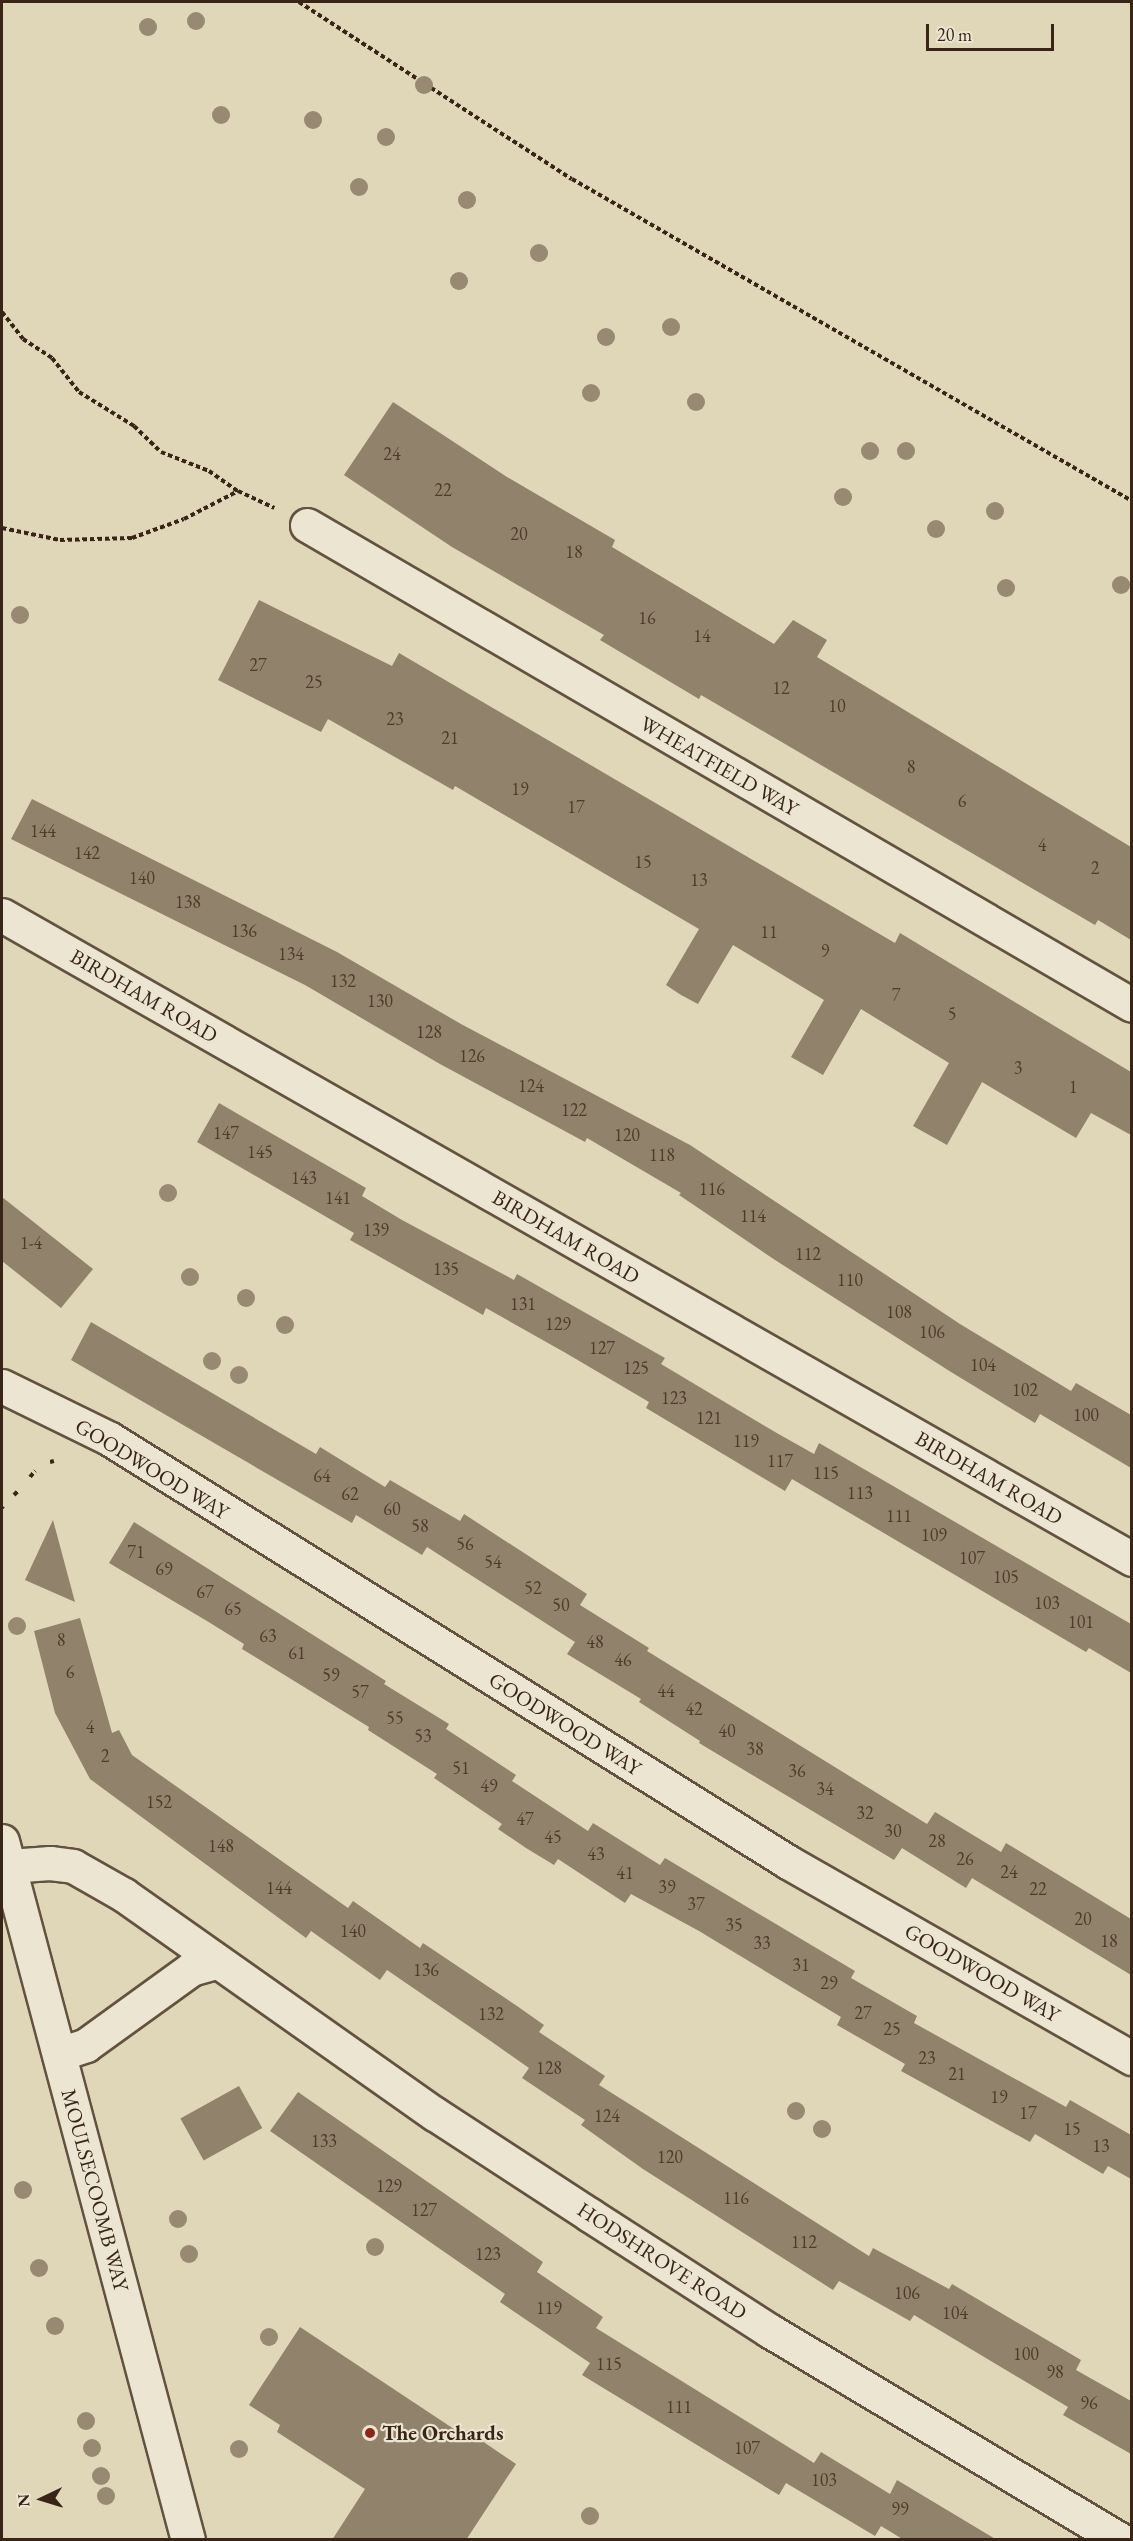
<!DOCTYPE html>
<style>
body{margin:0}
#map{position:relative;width:1133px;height:2541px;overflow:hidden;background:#e0d7b8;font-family:"EB Garamond",serif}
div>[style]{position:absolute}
.building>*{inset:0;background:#90826b;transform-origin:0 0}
.path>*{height:4px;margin-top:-2px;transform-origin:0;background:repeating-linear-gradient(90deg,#392517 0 4.5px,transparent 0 7.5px)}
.roads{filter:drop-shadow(2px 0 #63523f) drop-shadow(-2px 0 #63523f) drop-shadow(0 2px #63523f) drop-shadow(0 -2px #63523f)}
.street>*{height:33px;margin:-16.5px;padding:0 16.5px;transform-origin:16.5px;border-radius:16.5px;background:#ebe5d1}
.secondary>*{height:33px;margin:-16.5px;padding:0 16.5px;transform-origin:16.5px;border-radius:16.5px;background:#ebe5d1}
.trees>*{width:18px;height:18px;margin:-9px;border-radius:50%;background:#978972}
.dots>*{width:16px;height:16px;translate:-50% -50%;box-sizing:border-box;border:3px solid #ebe5d1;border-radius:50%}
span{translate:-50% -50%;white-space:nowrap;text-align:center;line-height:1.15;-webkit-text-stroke:4.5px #ebe5d1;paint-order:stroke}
.number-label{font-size:18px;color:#4f3c2c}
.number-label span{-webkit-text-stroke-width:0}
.street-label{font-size:21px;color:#392517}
.poi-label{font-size:21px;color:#392517;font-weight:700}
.left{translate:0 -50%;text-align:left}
.frame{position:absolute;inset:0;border:3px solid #392517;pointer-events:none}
.north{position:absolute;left:12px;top:2469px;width:60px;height:60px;-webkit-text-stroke:4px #ebe5d1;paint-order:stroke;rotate:266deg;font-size:16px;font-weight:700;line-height:24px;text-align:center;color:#392517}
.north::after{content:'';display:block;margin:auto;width:21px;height:27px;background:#392517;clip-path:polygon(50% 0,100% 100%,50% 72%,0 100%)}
.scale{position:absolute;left:926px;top:24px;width:128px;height:27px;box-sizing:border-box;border:3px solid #392517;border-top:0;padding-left:8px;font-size:18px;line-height:21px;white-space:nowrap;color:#392517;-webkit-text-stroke:4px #ebe5d1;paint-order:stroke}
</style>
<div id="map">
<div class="building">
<div style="clip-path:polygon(393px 402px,507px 477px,615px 540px,612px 547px,774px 644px,793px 620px,827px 640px,817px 657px,1131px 847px,1131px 940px,1098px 920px,1095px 925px,701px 695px,699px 699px,600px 640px,604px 635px,452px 547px,344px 475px)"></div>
<div style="clip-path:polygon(259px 600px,392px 666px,399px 653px,895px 943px,900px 933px,1131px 1072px,1131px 1135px,1091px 1113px,1076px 1138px,982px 1082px,947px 1145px,913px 1126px,949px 1063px,861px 1009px,823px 1075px,791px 1057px,824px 1000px,733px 945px,698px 1004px,681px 995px,666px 985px,699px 929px,455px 786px,453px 790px,328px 719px,321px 732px,218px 680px)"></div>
<div style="clip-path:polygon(32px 799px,337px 952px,461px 1024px,690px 1145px,960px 1324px,1071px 1391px,1076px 1383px,1131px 1415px,1131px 1468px,1040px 1414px,1035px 1423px,951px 1372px,775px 1260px,679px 1195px,681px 1193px,587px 1138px,585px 1142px,440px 1064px,305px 985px,11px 839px)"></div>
<div style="clip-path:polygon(219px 1103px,366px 1188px,362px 1196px,402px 1220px,514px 1280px,517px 1274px,665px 1358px,661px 1364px,775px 1432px,814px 1454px,819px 1443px,1131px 1624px,1131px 1673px,1089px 1648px,1086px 1652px,792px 1479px,785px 1491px,646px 1408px,649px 1402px,564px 1352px,486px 1308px,483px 1315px,350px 1240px,354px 1233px,197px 1142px)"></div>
<div style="clip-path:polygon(2px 1197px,93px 1269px,61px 1308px,2px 1261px)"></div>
<div style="clip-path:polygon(91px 1322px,316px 1454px,320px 1447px,385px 1487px,390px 1480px,460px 1521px,464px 1514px,587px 1594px,580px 1605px,649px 1648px,647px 1651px,927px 1824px,935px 1812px,1001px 1852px,1006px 1843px,1131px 1919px,1131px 1975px,972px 1878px,966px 1888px,902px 1848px,894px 1860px,699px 1743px,700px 1741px,639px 1702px,641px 1699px,567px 1654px,575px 1642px,427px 1547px,422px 1555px,356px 1515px,352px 1523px,71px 1360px)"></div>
<div style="clip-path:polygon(53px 1520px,75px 1602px,25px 1580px)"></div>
<div style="clip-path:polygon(134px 1522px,386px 1681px,384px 1684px,449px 1724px,446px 1729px,516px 1775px,512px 1781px,588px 1831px,593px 1823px,660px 1865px,665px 1858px,855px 1971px,851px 1978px,917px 2016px,914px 2023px,1066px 2107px,1070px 2100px,1131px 2135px,1131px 2179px,1108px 2166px,1103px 2174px,1035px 2134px,1030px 2142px,901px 2071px,905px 2064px,837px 2025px,841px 2017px,699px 1931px,631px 1894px,625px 1903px,558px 1859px,554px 1865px,526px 1848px,498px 1829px,502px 1824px,434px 1778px,437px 1774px,368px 1730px,369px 1727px,242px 1649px,244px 1644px,207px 1621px,109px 1563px)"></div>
<div style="clip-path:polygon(80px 1618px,112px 1733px,119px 1730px,132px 1755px,348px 1908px,353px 1901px,420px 1948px,423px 1943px,517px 2006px,544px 2025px,539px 2032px,605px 2076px,599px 2085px,634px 2107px,869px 2256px,873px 2248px,949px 2289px,952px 2284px,1081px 2360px,1076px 2370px,1131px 2401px,1131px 2454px,1063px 2415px,1068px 2407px,914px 2315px,910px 2321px,839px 2281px,833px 2290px,643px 2169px,581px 2125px,585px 2120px,522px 2078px,529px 2068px,492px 2042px,387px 1970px,380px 1980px,311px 1931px,306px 1938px,90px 1779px,55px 1713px,34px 1631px)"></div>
<div style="left:239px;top:2086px;width:48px;height:67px;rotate:61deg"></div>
<div style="clip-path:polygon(298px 2092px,543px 2262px,537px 2272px,603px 2317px,596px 2328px,814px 2463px,821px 2452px,890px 2494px,897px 2480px,997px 2540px,904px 2540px,881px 2526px,875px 2536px,786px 2483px,779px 2495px,582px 2375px,590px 2363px,500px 2302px,505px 2294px,270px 2131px)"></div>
<div style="clip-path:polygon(300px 2327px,463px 2435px,466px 2430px,516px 2464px,466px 2540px,332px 2540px,365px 2489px,277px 2432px,280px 2425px,249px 2405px)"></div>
</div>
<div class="path">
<div style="left:299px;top:2px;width:325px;rotate:33deg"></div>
<div style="left:572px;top:179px;width:646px;rotate:29.9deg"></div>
<div style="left:2px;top:312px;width:34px;rotate:52deg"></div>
<div style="left:23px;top:339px;width:35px;rotate:33deg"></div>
<div style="left:52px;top:358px;width:43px;rotate:51.5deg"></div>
<div style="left:79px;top:392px;width:65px;rotate:31.7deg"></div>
<div style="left:134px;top:426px;width:37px;rotate:44deg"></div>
<div style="left:161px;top:452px;width:52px;rotate:21.6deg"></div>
<div style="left:209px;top:471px;width:35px;rotate:35deg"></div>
<div style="left:238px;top:491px;width:40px;rotate:25deg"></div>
<div style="left:2px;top:528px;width:59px;rotate:11.7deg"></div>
<div style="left:60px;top:540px;width:72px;rotate:-1.6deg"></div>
<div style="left:132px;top:538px;width:55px;rotate:-20.1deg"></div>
<div style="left:184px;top:519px;width:61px;rotate:-27.4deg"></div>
<div style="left:50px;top:1462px;width:4px;rotate:-14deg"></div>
<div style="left:30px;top:1477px;width:8px;rotate:-50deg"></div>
<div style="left:14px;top:1495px;width:6px;rotate:-45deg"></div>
<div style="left:2px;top:1508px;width:2px;rotate:-63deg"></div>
</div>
<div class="roads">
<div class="street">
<div style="left:307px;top:525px;width:954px;rotate:30.19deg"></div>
<div style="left:2px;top:915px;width:1301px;rotate:29.68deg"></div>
<div style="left:2px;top:1386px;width:120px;rotate:26.1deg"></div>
<div style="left:110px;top:1439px;width:799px;rotate:31.96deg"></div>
<div style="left:788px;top:1862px;width:396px;rotate:29.7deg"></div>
<div style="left:9px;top:1866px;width:41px;rotate:-4.2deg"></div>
<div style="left:50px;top:1863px;width:23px;rotate:7deg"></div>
<div style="left:73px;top:1866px;width:59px;rotate:29.6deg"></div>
<div style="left:124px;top:1895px;width:380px;rotate:35.2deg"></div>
<div style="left:435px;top:2114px;width:185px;rotate:33.1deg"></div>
<div style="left:590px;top:2215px;width:214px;rotate:32.8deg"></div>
<div style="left:770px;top:2331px;width:409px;rotate:30.8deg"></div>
<div style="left:59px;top:2054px;width:28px;rotate:-18deg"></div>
<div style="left:86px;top:2045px;width:130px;rotate:-35.9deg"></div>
<div style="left:191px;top:1969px;width:26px;rotate:-16deg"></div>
</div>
<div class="secondary">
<div style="left:2px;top:1841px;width:723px;rotate:75.1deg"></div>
</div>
</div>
<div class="trees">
<div style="left:196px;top:21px"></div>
<div style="left:148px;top:27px"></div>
<div style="left:424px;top:85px"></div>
<div style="left:221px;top:115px"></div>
<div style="left:313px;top:120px"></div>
<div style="left:386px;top:137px"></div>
<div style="left:359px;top:187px"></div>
<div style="left:467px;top:200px"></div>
<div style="left:539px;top:253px"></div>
<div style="left:459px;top:281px"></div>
<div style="left:671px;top:327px"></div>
<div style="left:606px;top:337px"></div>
<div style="left:591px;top:393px"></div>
<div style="left:696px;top:402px"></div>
<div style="left:870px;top:451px"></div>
<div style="left:906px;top:451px"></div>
<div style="left:843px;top:497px"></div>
<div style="left:995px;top:511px"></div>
<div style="left:936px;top:529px"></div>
<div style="left:1121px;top:585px"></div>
<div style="left:1006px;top:588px"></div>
<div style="left:20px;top:615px"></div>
<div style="left:168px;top:1193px"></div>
<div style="left:190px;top:1277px"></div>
<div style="left:246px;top:1298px"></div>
<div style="left:285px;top:1325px"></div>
<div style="left:212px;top:1361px"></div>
<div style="left:239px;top:1375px"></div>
<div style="left:17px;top:1626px"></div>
<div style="left:796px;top:2111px"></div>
<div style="left:822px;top:2129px"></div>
<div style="left:23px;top:2190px"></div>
<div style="left:178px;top:2219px"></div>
<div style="left:375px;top:2247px"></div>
<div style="left:189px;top:2254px"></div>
<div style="left:39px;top:2268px"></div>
<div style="left:55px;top:2326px"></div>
<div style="left:269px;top:2337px"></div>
<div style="left:86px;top:2421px"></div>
<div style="left:92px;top:2448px"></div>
<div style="left:239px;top:2449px"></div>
<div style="left:101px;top:2476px"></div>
<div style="left:106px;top:2496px"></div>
<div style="left:590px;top:2516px"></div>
</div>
<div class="dots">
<div style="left:370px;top:2433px;background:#8f2418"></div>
</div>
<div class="number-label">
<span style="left:392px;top:454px">24</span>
<span style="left:443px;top:490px">22</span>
<span style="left:519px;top:534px">20</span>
<span style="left:574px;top:552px">18</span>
<span style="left:647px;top:618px">16</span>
<span style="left:702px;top:636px">14</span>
<span style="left:258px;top:665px">27</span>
<span style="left:314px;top:682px">25</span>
<span style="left:781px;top:688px">12</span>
<span style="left:837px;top:706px">10</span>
<span style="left:395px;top:719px">23</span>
<span style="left:450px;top:738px">21</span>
<span style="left:911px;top:767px">8</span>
<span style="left:520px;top:789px">19</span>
<span style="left:962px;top:801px">6</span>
<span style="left:576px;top:807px">17</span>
<span style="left:43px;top:831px">144</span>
<span style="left:1042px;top:845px">4</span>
<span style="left:87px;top:853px">142</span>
<span style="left:643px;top:862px">15</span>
<span style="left:1095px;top:868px">2</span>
<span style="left:142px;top:878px">140</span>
<span style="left:699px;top:880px">13</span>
<span style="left:188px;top:902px">138</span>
<span style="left:244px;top:931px">136</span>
<span style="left:769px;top:932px">11</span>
<span style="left:825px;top:951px">9</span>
<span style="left:291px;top:954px">134</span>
<span style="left:343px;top:981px">132</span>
<span style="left:896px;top:995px">7</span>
<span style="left:380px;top:1001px">130</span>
<span style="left:952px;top:1014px">5</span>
<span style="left:429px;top:1032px">128</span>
<span style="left:472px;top:1056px">126</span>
<span style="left:1018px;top:1068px">3</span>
<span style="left:531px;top:1086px">124</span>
<span style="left:1073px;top:1087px">1</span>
<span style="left:574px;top:1110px">122</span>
<span style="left:226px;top:1133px">147</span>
<span style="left:627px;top:1135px">120</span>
<span style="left:260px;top:1152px">145</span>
<span style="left:662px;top:1155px">118</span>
<span style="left:304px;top:1178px">143</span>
<span style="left:712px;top:1189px">116</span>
<span style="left:338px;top:1198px">141</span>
<span style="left:753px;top:1216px">114</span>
<span style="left:376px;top:1230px">139</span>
<span style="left:31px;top:1243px">1-4</span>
<span style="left:808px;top:1254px">112</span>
<span style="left:446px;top:1269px">135</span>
<span style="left:850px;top:1280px">110</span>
<span style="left:523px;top:1304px">131</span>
<span style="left:899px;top:1312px">108</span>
<span style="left:558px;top:1324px">129</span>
<span style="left:932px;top:1332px">106</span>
<span style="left:602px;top:1348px">127</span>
<span style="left:983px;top:1365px">104</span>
<span style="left:636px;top:1368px">125</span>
<span style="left:1025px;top:1390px">102</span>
<span style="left:674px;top:1398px">123</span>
<span style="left:1086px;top:1415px">100</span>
<span style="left:709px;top:1418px">121</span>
<span style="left:746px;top:1441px">119</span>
<span style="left:780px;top:1461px">117</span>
<span style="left:826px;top:1473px">115</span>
<span style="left:322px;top:1476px">64</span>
<span style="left:860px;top:1493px">113</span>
<span style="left:350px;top:1494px">62</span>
<span style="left:392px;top:1509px">60</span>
<span style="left:899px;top:1516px">111</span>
<span style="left:420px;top:1526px">58</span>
<span style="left:934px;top:1535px">109</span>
<span style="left:465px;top:1544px">56</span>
<span style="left:136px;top:1552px">71</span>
<span style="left:972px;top:1558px">107</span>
<span style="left:493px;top:1562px">54</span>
<span style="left:164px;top:1569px">69</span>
<span style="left:1006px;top:1577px">105</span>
<span style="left:533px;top:1588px">52</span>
<span style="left:205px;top:1592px">67</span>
<span style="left:1047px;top:1603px">103</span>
<span style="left:561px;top:1605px">50</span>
<span style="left:233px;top:1609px">65</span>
<span style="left:1081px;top:1622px">101</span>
<span style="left:268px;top:1636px">63</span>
<span style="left:61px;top:1640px">8</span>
<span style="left:595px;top:1642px">48</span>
<span style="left:297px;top:1653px">61</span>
<span style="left:623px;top:1660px">46</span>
<span style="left:70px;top:1672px">6</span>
<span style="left:331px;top:1675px">59</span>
<span style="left:666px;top:1691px">44</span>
<span style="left:360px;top:1692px">57</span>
<span style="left:694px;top:1709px">42</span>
<span style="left:395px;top:1718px">55</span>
<span style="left:90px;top:1727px">4</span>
<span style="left:727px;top:1731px">40</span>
<span style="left:423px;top:1736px">53</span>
<span style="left:755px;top:1749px">38</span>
<span style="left:105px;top:1756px">2</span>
<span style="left:461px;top:1768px">51</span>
<span style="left:797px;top:1771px">36</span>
<span style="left:489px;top:1786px">49</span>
<span style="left:825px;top:1789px">34</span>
<span style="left:159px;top:1802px">152</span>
<span style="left:865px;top:1813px">32</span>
<span style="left:525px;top:1819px">47</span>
<span style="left:893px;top:1831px">30</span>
<span style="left:553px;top:1837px">45</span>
<span style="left:937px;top:1841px">28</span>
<span style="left:221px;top:1846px">148</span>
<span style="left:596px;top:1854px">43</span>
<span style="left:965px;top:1859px">26</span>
<span style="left:1009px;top:1872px">24</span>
<span style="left:625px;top:1873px">41</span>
<span style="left:667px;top:1887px">39</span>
<span style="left:279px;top:1888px">144</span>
<span style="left:1038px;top:1889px">22</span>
<span style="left:696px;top:1904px">37</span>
<span style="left:1083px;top:1919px">20</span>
<span style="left:734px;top:1925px">35</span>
<span style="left:353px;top:1931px">140</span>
<span style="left:1109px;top:1941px">18</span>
<span style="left:762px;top:1943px">33</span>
<span style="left:801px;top:1965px">31</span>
<span style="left:426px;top:1970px">136</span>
<span style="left:829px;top:1983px">29</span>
<span style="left:863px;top:2013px">27</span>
<span style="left:491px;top:2014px">132</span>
<span style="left:892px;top:2029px">25</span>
<span style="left:927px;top:2058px">23</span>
<span style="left:549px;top:2068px">128</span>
<span style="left:957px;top:2074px">21</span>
<span style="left:999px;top:2097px">19</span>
<span style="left:1028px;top:2113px">17</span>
<span style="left:607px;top:2116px">124</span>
<span style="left:1072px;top:2129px">15</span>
<span style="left:324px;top:2141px">133</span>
<span style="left:1101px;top:2146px">13</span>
<span style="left:670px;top:2157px">120</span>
<span style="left:389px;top:2186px">129</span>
<span style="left:736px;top:2198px">116</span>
<span style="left:424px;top:2210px">127</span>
<span style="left:804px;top:2242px">112</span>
<span style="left:488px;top:2254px">123</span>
<span style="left:907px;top:2293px">106</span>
<span style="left:549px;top:2308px">119</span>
<span style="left:955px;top:2313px">104</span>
<span style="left:1026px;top:2354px">100</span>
<span style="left:609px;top:2364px">115</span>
<span style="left:1055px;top:2372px">98</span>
<span style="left:1089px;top:2403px">96</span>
<span style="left:679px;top:2407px">111</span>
<span style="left:747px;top:2448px">107</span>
<span style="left:824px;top:2480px">103</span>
<span style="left:900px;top:2509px">99</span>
</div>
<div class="street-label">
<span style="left:719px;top:766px;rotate:30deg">WHEATFIELD WAY</span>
<span style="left:144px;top:996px;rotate:30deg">BIRDHAM ROAD</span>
<span style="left:566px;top:1237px;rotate:30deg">BIRDHAM ROAD</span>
<span style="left:152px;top:1469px;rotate:31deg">GOODWOOD WAY</span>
<span style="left:989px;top:1478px;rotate:30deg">BIRDHAM ROAD</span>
<span style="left:565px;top:1724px;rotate:32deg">GOODWOOD WAY</span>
<span style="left:982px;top:1973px;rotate:30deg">GOODWOOD WAY</span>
<span style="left:95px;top:2190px;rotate:75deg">MOULSECOOMB WAY</span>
<span style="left:662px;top:2261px;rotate:33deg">HODSHROVE ROAD</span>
</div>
<div class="poi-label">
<span class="left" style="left:382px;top:2433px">The Orchards</span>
</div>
<div class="frame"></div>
<div class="north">N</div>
<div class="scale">20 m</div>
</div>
